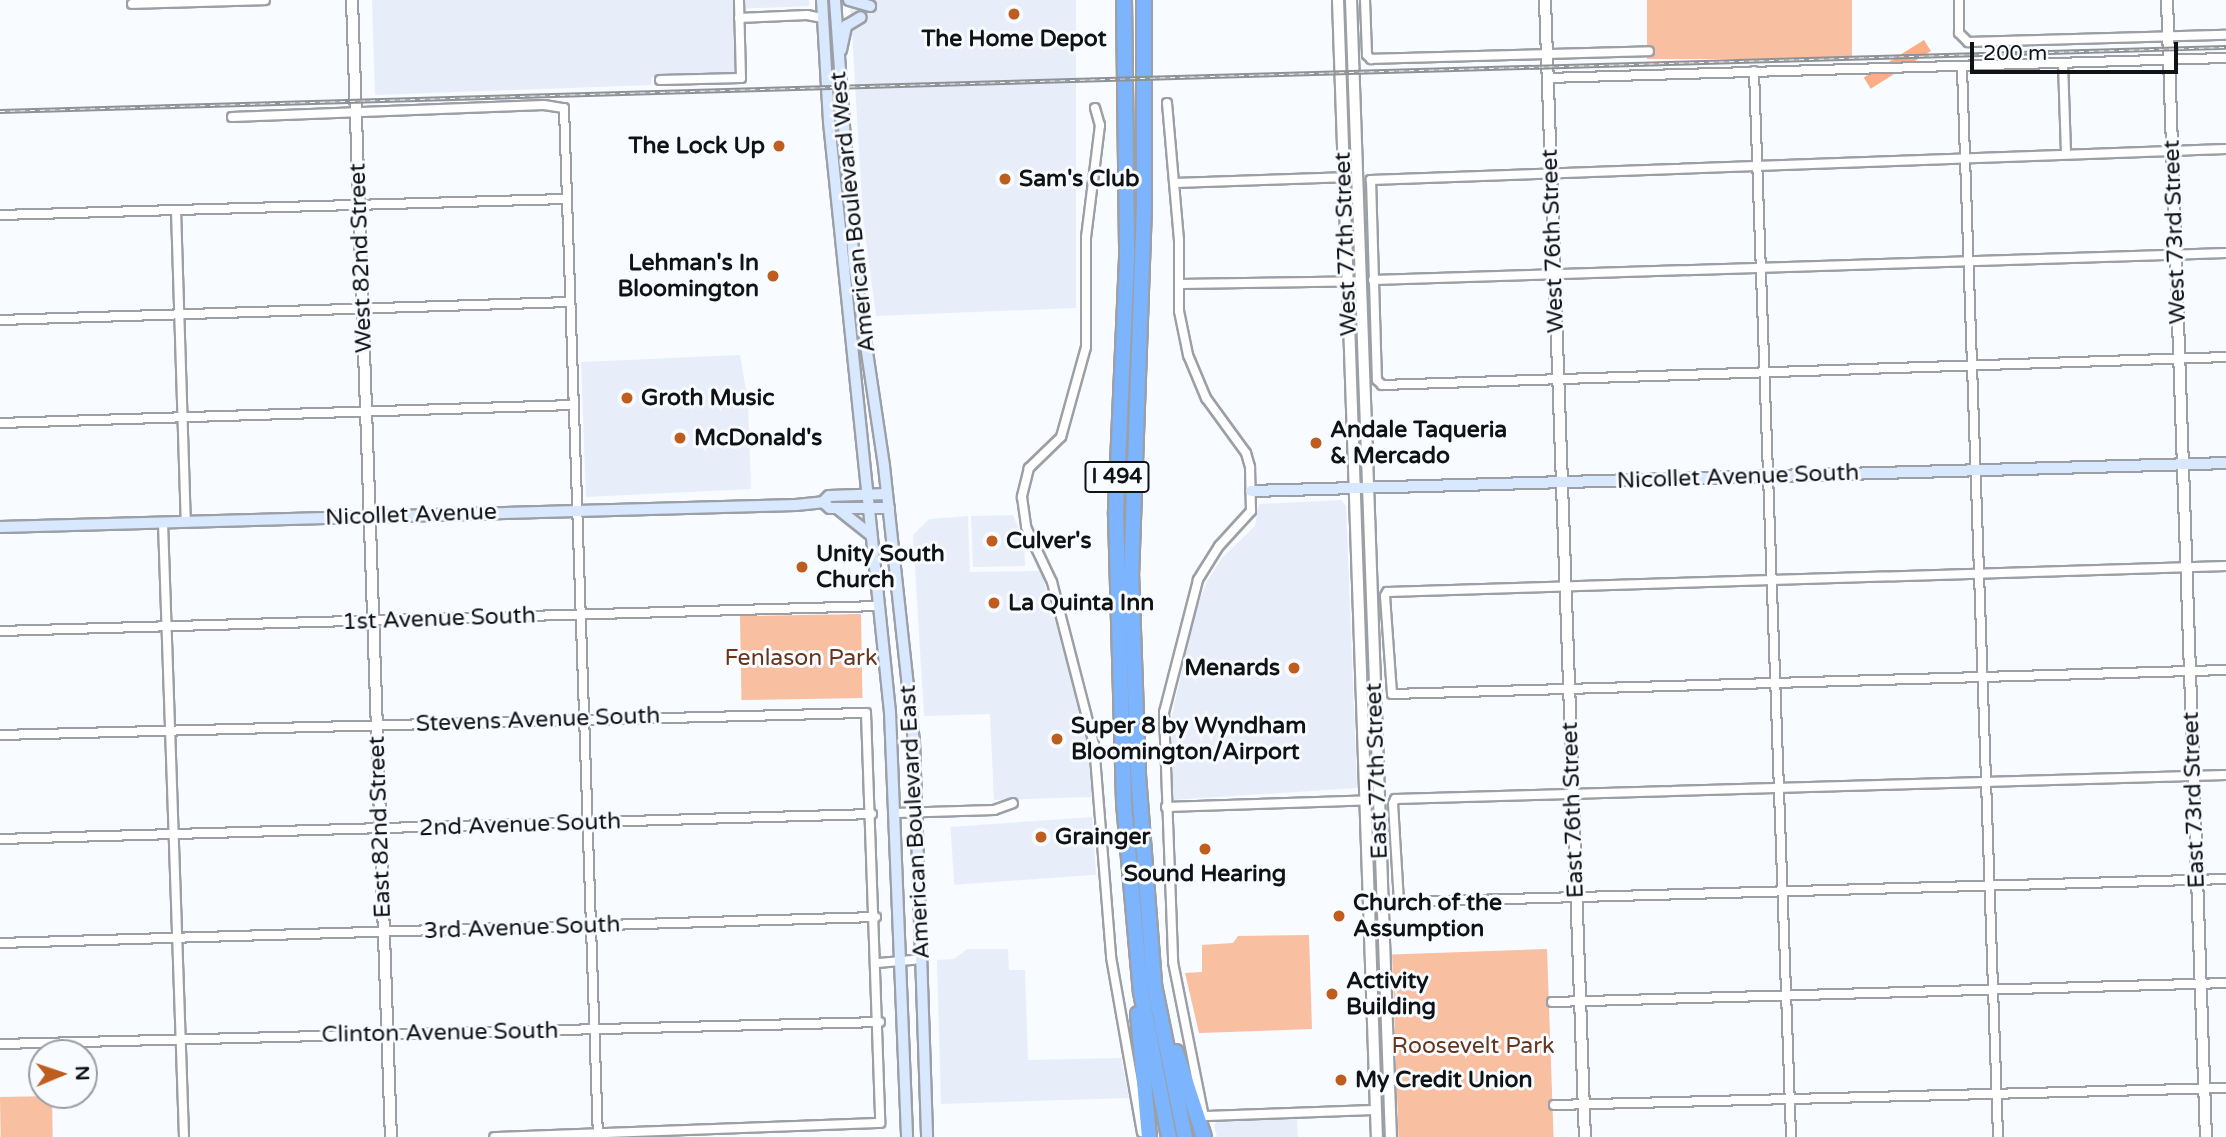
<!DOCTYPE html>
<style>
body{margin:0}
#map{position:relative;width:2226px;height:1137px;overflow:hidden;background:#f8fbff;font-family:"Varela Round",sans-serif}
div>[style]{position:absolute}
.built>*{inset:0;background:#e8eef9;transform-origin:0 0}
.green>*{inset:0;background:#f8bfa1;transform-origin:0 0}
.forest>*{inset:0;background:#fbae86;transform-origin:0 0}
.roads{filter:drop-shadow(2px 0 #9ca0a6) drop-shadow(-2px 0 #9ca0a6) drop-shadow(0 2px #9ca0a6) drop-shadow(0 -2px #9ca0a6)}
.minor>*{height:8px;margin:-4px;padding:0 4px;transform-origin:4px;border-radius:4px;background:#fff}
.tertiary>*{height:10px;margin:-5px;padding:0 5px;transform-origin:5px;border-radius:5px;background:#fff}
.secondary>*{height:10px;margin:-5px;padding:0 5px;transform-origin:5px;border-radius:5px;background:#d8e8ff}
.motorway>*{height:14px;margin:-7px;padding:0 7px;transform-origin:7px;border-radius:7px;background:#7cb4fe}
.rail>*{height:4.5px;margin-top:-2.25px;transform-origin:0;background:repeating-linear-gradient(90deg,#f8fbff 0 5px,#8f9295 0 10px);box-sizing:border-box;border-block:2px solid #8f9295}
.dots>*{width:19px;height:19px;translate:-50% -50%;box-sizing:border-box;border:4px solid #f8fbff;border-radius:50%}
span{translate:-50% -50%;white-space:nowrap;text-align:center;line-height:1.15;-webkit-text-stroke:6px #f8fbff;paint-order:stroke}
.shield-label span{padding:2px 5px;background:#f8fbff;border:2px solid;border-radius:5px;-webkit-text-stroke-width:0}
.shield-label{font-size:21px;color:#101214;font-weight:700}
.poi-label{font-size:23px;color:#101214;font-weight:700}
.right{translate:-100% -50%;text-align:right}
.left{translate:0 -50%;text-align:left}
.street-label{font-size:23px;color:#101214}
.park-label{font-size:23px;color:#67361a}
.north{position:absolute;left:28px;top:1039px;width:70px;height:70px;box-sizing:border-box;background:#f8fbff;border:2px solid #9b9ea1;border-radius:50%;rotate:88deg;font-size:19px;font-weight:700;line-height:28px;text-align:center;color:#101214}
.north::after{content:'';display:block;margin:auto;width:24px;height:32px;background:#be5d1d;clip-path:polygon(50% 0,100% 100%,50% 72%,0 100%)}
.scale{position:absolute;left:1970px;top:42px;width:208px;height:32px;box-sizing:border-box;border:4px solid #101214;border-top:0;padding-left:9px;font-size:21px;line-height:24px;white-space:nowrap;color:#101214;-webkit-text-stroke:5px #f8fbff;paint-order:stroke}
</style>
<div id="map">
<div class="built">
<div style="clip-path:polygon(372px 0,809px 0,809px 6px,735px 9px,737px 75px,652px 77px,651px 85px,375px 95px)"></div>
<div style="clip-path:polygon(850px 0,1076px 0,1076px 308px,876px 316px,863px 218px)"></div>
<div style="clip-path:polygon(740px 355px,748px 402px,751px 489px,586px 497px,581px 362px)"></div>
<div style="clip-path:polygon(1341px 500px,1346px 506px,1357px 788px,1172px 800px,1170px 725px,1194px 616px,1206px 583px,1222px 558px,1255px 526px,1259px 504px)"></div>
<div style="clip-path:polygon(1013px 515px,1024px 542px,1025px 566px,973px 567px,971px 516px)"></div>
<div style="clip-path:polygon(968px 516px,970px 572px,1041px 571px,1087px 736px,1092px 797px,994px 800px,990px 714px,924px 716px,913px 535px,929px 519px)"></div>
<div style="left:1092px;top:817px;width:58px;height:142px;rotate:86deg"></div>
<div style="clip-path:polygon(967px 949px,1008px 949px,1009px 970px,1025px 970px,1028px 1060px,1121px 1058px,1129px 1098px,941px 1104px,937px 960px,954px 959px)"></div>
<div style="clip-path:polygon(1297px 1116px,1298px 1137px,1217px 1137px,1214px 1126px,1218px 1119px)"></div>
</div>
<div class="green">
<div style="left:1647px;top:0;width:205px;height:59px"></div>
<div style="left:861px;top:614px;width:84px;height:121px;rotate:89deg"></div>
<div style="clip-path:polygon(1309px 935px,1312px 1029px,1199px 1033px,1185px 973px,1202px 972px,1202px 945px,1233px 943px,1238px 936px)"></div>
<div style="left:1547px;top:949px;width:188px;height:155px;rotate:88deg"></div>
<div style="left:52px;top:1096px;width:41px;height:52px;rotate:89deg"></div>
</div>
<div class="forest">
<div style="left:1924px;top:40px;width:13px;height:71px;rotate:58deg"></div>
</div>
<div class="roads">
<div class="minor">
<div style="left:1365px;top:0;width:55px;rotate:87.9deg"></div>
<div style="left:1367px;top:55px;width:6px;rotate:45deg"></div>
<div style="left:1371px;top:59px;width:278px;rotate:-1.6deg"></div>
<div style="left:1959px;top:0;width:33px;rotate:90deg"></div>
<div style="left:1959px;top:33px;width:13px;rotate:45deg"></div>
<div style="left:1968px;top:42px;width:258px;rotate:-1.6deg"></div>
<div style="left:132px;top:4px;width:133px;rotate:-1.7deg"></div>
<div style="left:739px;top:18px;width:68px;rotate:-2.5deg"></div>
<div style="left:807px;top:15px;width:16px;rotate:11deg"></div>
<div style="left:2063px;top:63px;width:91px;rotate:88.1deg"></div>
<div style="left:1962px;top:68px;width:1070px;rotate:88.07deg"></div>
<div style="left:1754px;top:71px;width:1067px;rotate:88.01deg"></div>
<div style="left:1547px;top:78px;width:679px;rotate:-1.69deg"></div>
<div style="left:660px;top:80px;width:81px;rotate:-1.4deg"></div>
<div style="left:741px;top:78px;width:78px;rotate:-91.5deg"></div>
<div style="left:1167px;top:103px;width:138px;rotate:85deg"></div>
<div style="left:1179px;top:240px;width:71px;rotate:90deg"></div>
<div style="left:1179px;top:311px;width:45px;rotate:78.4deg"></div>
<div style="left:1188px;top:355px;width:47px;rotate:67.3deg"></div>
<div style="left:1206px;top:398px;width:68px;rotate:54deg"></div>
<div style="left:1246px;top:453px;width:15px;rotate:74deg"></div>
<div style="left:1250px;top:467px;width:44px;rotate:88.7deg"></div>
<div style="left:1251px;top:511px;width:47px;rotate:132.4deg"></div>
<div style="left:1219px;top:546px;width:40px;rotate:122deg"></div>
<div style="left:1198px;top:580px;width:136px;rotate:104.4deg"></div>
<div style="left:1164px;top:712px;width:250px;rotate:87.9deg"></div>
<div style="left:1173px;top:962px;width:158px;rotate:78.7deg"></div>
<div style="left:1095px;top:108px;width:18px;rotate:74deg"></div>
<div style="left:1100px;top:125px;width:113px;rotate:97.1deg"></div>
<div style="left:1086px;top:237px;width:110px;rotate:90deg"></div>
<div style="left:1086px;top:347px;width:93px;rotate:105.5deg"></div>
<div style="left:1061px;top:437px;width:45px;rotate:135.9deg"></div>
<div style="left:1029px;top:468px;width:30px;rotate:104deg"></div>
<div style="left:1022px;top:497px;width:30px;rotate:82deg"></div>
<div style="left:1026px;top:527px;width:61px;rotate:64.7deg"></div>
<div style="left:1052px;top:582px;width:167px;rotate:75.5deg"></div>
<div style="left:1094px;top:744px;width:214px;rotate:85.4deg"></div>
<div style="left:1111px;top:957px;width:178px;rotate:80deg"></div>
<div style="left:232px;top:117px;width:312px;rotate:-2.2deg"></div>
<div style="left:544px;top:105px;width:20px;rotate:9deg"></div>
<div style="left:564px;top:108px;width:1030px;rotate:88.11deg"></div>
<div style="left:2226px;top:149px;width:856px;rotate:177.92deg"></div>
<div style="left:1371px;top:180px;width:200px;rotate:88.3deg"></div>
<div style="left:1377px;top:380px;width:7px;rotate:45deg"></div>
<div style="left:1382px;top:385px;width:844px;rotate:-1.9deg"></div>
<div style="left:1175px;top:183px;width:168px;rotate:-2deg"></div>
<div style="left:176px;top:210px;width:312px;rotate:88.2deg"></div>
<div style="left:0;top:215px;width:567px;rotate:-1.62deg"></div>
<div style="left:1373px;top:280px;width:853px;rotate:-1.81deg"></div>
<div style="left:1180px;top:284px;width:181px;rotate:-0.9deg"></div>
<div style="left:0;top:320px;width:570px;rotate:-1.81deg"></div>
<div style="left:0;top:423px;width:574px;rotate:-1.8deg"></div>
<div style="left:163px;top:523px;width:614px;rotate:88.04deg"></div>
<div style="left:2226px;top:566px;width:839px;rotate:178.23deg"></div>
<div style="left:1387px;top:592px;width:4px;rotate:117deg"></div>
<div style="left:1385px;top:596px;width:98px;rotate:85.9deg"></div>
<div style="left:1392px;top:694px;width:834px;rotate:-1.65deg"></div>
<div style="left:0;top:631px;width:879px;rotate:-1.63deg"></div>
<div style="left:0;top:735px;width:866px;rotate:-1.46deg"></div>
<div style="left:866px;top:713px;width:410px;rotate:88deg"></div>
<div style="left:880px;top:1123px;width:386px;rotate:177.9deg"></div>
<div style="left:2226px;top:775px;width:831px;rotate:178.35deg"></div>
<div style="left:1395px;top:799px;width:5px;rotate:112deg"></div>
<div style="left:1393px;top:804px;width:98px;rotate:86.5deg"></div>
<div style="left:1399px;top:902px;width:827px;rotate:-1.59deg"></div>
<div style="left:1166px;top:807px;width:212px;rotate:-1.9deg"></div>
<div style="left:895px;top:813px;width:99px;rotate:-1.7deg"></div>
<div style="left:994px;top:810px;width:20px;rotate:-20deg"></div>
<div style="left:0;top:839px;width:872px;rotate:-1.64deg"></div>
<div style="left:0;top:943px;width:876px;rotate:-1.7deg"></div>
<div style="left:878px;top:963px;width:44px;rotate:-5.2deg"></div>
<div style="left:1552px;top:1002px;width:674px;rotate:-1.61deg"></div>
<div style="left:0;top:1044px;width:880px;rotate:-1.43deg"></div>
<div style="left:1554px;top:1105px;width:672px;rotate:-1.45deg"></div>
<div style="left:1204px;top:1116px;width:172px;rotate:-2deg"></div>
</div>
<div class="tertiary">
<div style="left:352px;top:0;width:1138px;rotate:88.04deg"></div>
<div style="left:1338px;top:0;width:1138px;rotate:88.04deg"></div>
<div style="left:1351px;top:0;width:1138px;rotate:87.99deg"></div>
<div style="left:1545px;top:0;width:1138px;rotate:87.99deg"></div>
<div style="left:2167px;top:0;width:1138px;rotate:88.04deg"></div>
</div>
<div class="secondary">
<div style="left:822px;top:0;width:122px;rotate:86.7deg"></div>
<div style="left:829px;top:122px;width:593px;rotate:84.1deg"></div>
<div style="left:890px;top:712px;width:425px;rotate:87.7deg"></div>
<div style="left:835px;top:0;width:266px;rotate:85.9deg"></div>
<div style="left:854px;top:265px;width:203px;rotate:81.5deg"></div>
<div style="left:884px;top:466px;width:278px;rotate:83.8deg"></div>
<div style="left:914px;top:742px;width:395px;rotate:88.1deg"></div>
<div style="left:849px;top:0;width:22px;rotate:16deg"></div>
<div style="left:841px;top:50px;width:25px;rotate:-78deg"></div>
<div style="left:846px;top:26px;width:17px;rotate:-31deg"></div>
<div style="left:1251px;top:491px;width:975px;rotate:-1.64deg"></div>
<div style="left:823px;top:502px;width:9px;rotate:41deg"></div>
<div style="left:830px;top:508px;width:59px"></div>
<div style="left:837px;top:508px;width:43px;rotate:38.5deg"></div>
<div style="left:0;top:527px;width:796px;rotate:-1.58deg"></div>
<div style="left:796px;top:505px;width:27px;rotate:-6deg"></div>
<div style="left:823px;top:502px;width:8px;rotate:-45deg"></div>
<div style="left:829px;top:496px;width:58px;rotate:-2deg"></div>
</div>
<div class="motorway">
<div style="left:1124px;top:0;width:258px;rotate:89.3deg"></div>
<div style="left:1127px;top:258px;width:257px;rotate:92.5deg"></div>
<div style="left:1116px;top:515px;width:288px;rotate:88.4deg"></div>
<div style="left:1124px;top:803px;width:190px;rotate:84.9deg"></div>
<div style="left:1141px;top:992px;width:148px;rotate:79.1deg"></div>
<div style="left:1144px;top:0;width:206px;rotate:90deg"></div>
<div style="left:1144px;top:206px;width:366px;rotate:92deg"></div>
<div style="left:1131px;top:572px;width:203px;rotate:88deg"></div>
<div style="left:1138px;top:775px;width:211px;rotate:85.6deg"></div>
<div style="left:1154px;top:985px;width:155px;rotate:78.5deg"></div>
<div style="left:1138px;top:1014px;width:123px;rotate:84.9deg"></div>
<div style="left:1176px;top:1052px;width:89px;rotate:71.8deg"></div>
</div>
</div>
<div class="rail">
<div style="left:0;top:111px;width:2227px;rotate:-1.65deg"></div>
</div>
<div class="dots">
<div style="left:1014px;top:14px;background:#be5d1d"></div>
<div style="left:779px;top:146px;background:#be5d1d"></div>
<div style="left:1005px;top:179px;background:#be5d1d"></div>
<div style="left:773px;top:276px;background:#be5d1d"></div>
<div style="left:627px;top:398px;background:#be5d1d"></div>
<div style="left:680px;top:438px;background:#be5d1d"></div>
<div style="left:1316px;top:443px;background:#be5d1d"></div>
<div style="left:992px;top:541px;background:#be5d1d"></div>
<div style="left:802px;top:567px;background:#be5d1d"></div>
<div style="left:994px;top:603px;background:#be5d1d"></div>
<div style="left:1294px;top:668px;background:#be5d1d"></div>
<div style="left:1057px;top:739px;background:#be5d1d"></div>
<div style="left:1041px;top:837px;background:#be5d1d"></div>
<div style="left:1205px;top:849px;background:#be5d1d"></div>
<div style="left:1339px;top:916px;background:#be5d1d"></div>
<div style="left:1332px;top:994px;background:#be5d1d"></div>
<div style="left:1341px;top:1080px;background:#be5d1d"></div>
</div>
<div class="shield-label">
<span style="left:1117px;top:477px">I 494</span>
</div>
<div class="poi-label">
<span style="left:1014px;top:39px">The Home Depot</span>
<span class="right" style="left:765px;top:146px">The Lock Up</span>
<span class="left" style="left:1019px;top:179px">Sam's Club</span>
<span class="right" style="left:759px;top:276px">Lehman's In<br>Bloomington</span>
<span class="left" style="left:641px;top:398px">Groth Music</span>
<span class="left" style="left:1330px;top:443px">Andale Taqueria<br>&amp; Mercado</span>
<span class="left" style="left:694px;top:438px">McDonald's</span>
<span class="left" style="left:1006px;top:541px">Culver's</span>
<span class="left" style="left:816px;top:567px">Unity South<br>Church</span>
<span class="left" style="left:1008px;top:603px">La Quinta Inn</span>
<span class="right" style="left:1280px;top:668px">Menards</span>
<span class="left" style="left:1071px;top:739px">Super 8 by Wyndham<br>Bloomington/Airport</span>
<span class="left" style="left:1055px;top:837px">Grainger</span>
<span style="left:1205px;top:874px">Sound Hearing</span>
<span class="left" style="left:1353px;top:916px">Church of the<br>Assumption</span>
<span class="left" style="left:1346px;top:994px">Activity<br>Building</span>
<span class="left" style="left:1355px;top:1080px">My Credit Union</span>
</div>
<div class="street-label">
<span style="left:853px;top:212px;rotate:-96deg">American Boulevard West</span>
<span style="left:2175px;top:232px;rotate:-92deg">West 73rd Street</span>
<span style="left:1553px;top:241px;rotate:-92deg">West 76th Street</span>
<span style="left:1346px;top:244px;rotate:-92deg">West 77th Street</span>
<span style="left:361px;top:258px;rotate:-92deg">West 82nd Street</span>
<span style="left:1738px;top:477px;rotate:-2deg">Nicollet Avenue South</span>
<span style="left:411px;top:515px;rotate:-2deg">Nicollet Avenue</span>
<span style="left:439px;top:619px;rotate:-2deg">1st Avenue South</span>
<span style="left:538px;top:720px;rotate:-2deg">Stevens Avenue South</span>
<span style="left:1377px;top:771px;rotate:-92deg">East 77th Street</span>
<span style="left:2194px;top:800px;rotate:-92deg">East 73rd Street</span>
<span style="left:1573px;top:810px;rotate:-92deg">East 76th Street</span>
<span style="left:915px;top:822px;rotate:-93deg">American Boulevard East</span>
<span style="left:520px;top:825px;rotate:-2deg">2nd Avenue South</span>
<span style="left:380px;top:827px;rotate:-92deg">East 82nd Street</span>
<span style="left:522px;top:928px;rotate:-2deg">3rd Avenue South</span>
<span style="left:440px;top:1033px;rotate:-1deg">Clinton Avenue South</span>
</div>
<div class="park-label">
<span style="left:801px;top:658px">Fenlason Park</span>
<span style="left:1473px;top:1046px">Roosevelt Park</span>
</div>
<div class="north">N</div>
<div class="scale">200 m</div>
</div>
